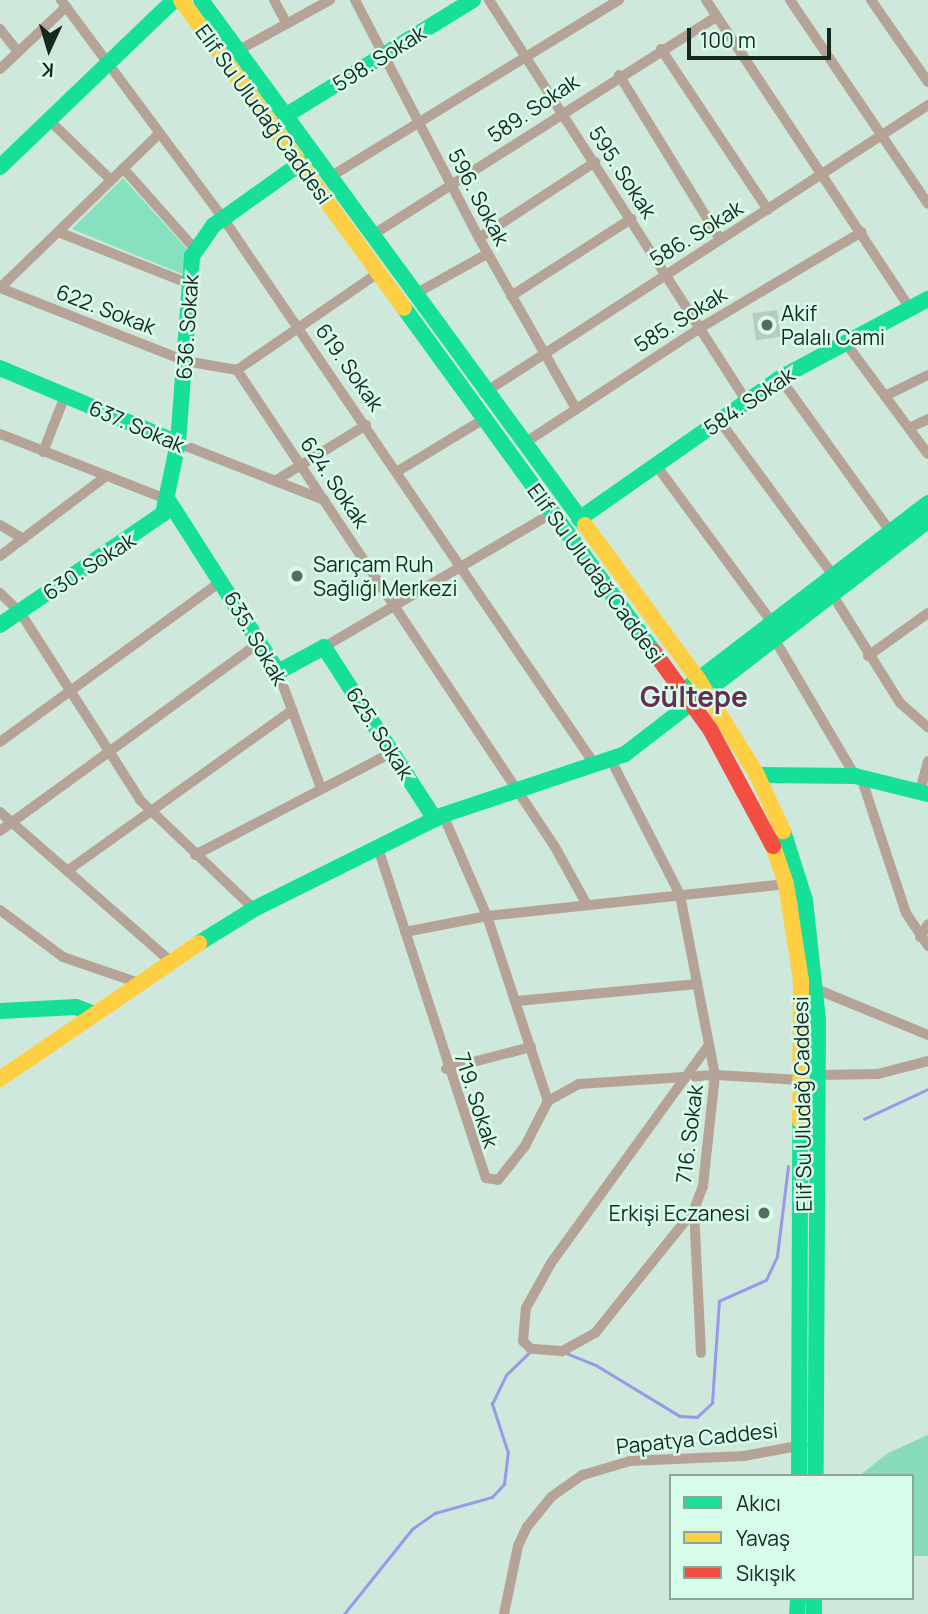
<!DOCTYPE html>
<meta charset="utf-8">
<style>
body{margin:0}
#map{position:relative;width:928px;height:1614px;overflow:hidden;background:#cee8db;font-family:Manrope,sans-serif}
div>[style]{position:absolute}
.green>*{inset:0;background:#86e2be}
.forest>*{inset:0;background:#88dbb9}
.stream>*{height:2.5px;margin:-1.25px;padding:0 1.25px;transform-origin:1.25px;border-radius:1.25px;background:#989ae8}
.building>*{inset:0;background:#b9cabe;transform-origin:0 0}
.street>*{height:10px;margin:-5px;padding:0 5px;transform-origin:5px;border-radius:5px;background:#b5a398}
.fast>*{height:16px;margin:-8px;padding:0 8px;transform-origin:8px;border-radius:8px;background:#16e098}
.slow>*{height:16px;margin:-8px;padding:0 8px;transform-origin:8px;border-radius:8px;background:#ffcf43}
.jam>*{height:16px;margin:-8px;padding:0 8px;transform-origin:8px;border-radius:8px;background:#f24e42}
.dots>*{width:19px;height:19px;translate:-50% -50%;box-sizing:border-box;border:4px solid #d7fdea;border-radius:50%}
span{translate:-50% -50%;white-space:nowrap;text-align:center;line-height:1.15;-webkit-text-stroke:5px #d7fdea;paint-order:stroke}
.street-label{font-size:21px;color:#15281f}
.poi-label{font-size:21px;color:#15281f}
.left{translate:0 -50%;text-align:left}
.right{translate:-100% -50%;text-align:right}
.district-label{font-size:28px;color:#682b52;font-weight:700}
.legend{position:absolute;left:669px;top:1474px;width:245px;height:126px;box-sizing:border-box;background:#d7fdea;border:2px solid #89a899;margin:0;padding:9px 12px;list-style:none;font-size:21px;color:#15281f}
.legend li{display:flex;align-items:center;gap:14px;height:35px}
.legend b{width:35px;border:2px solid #89a899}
.north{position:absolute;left:14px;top:14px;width:70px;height:70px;-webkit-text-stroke:5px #d7fdea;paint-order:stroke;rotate:184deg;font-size:19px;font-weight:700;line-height:28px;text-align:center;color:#15281f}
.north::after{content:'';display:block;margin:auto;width:24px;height:32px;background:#15281f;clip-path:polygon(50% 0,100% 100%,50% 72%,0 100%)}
.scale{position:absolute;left:687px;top:28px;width:144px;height:32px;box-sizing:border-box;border:4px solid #15281f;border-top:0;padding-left:9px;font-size:21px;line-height:24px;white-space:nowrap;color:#15281f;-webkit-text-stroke:5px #d7fdea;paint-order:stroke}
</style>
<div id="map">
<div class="green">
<div style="clip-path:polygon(123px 178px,187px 249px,182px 274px,72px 229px)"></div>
</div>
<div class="forest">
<div style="clip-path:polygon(928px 1435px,928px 1556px,912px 1556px,912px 1476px,859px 1476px,888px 1453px)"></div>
</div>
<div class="stream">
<div style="left:864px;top:1119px;width:71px;rotate:-25.1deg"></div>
<div style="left:566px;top:1353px;width:32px;rotate:22deg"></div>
<div style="left:596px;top:1365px;width:98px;rotate:31.3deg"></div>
<div style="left:680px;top:1416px;width:17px;rotate:3deg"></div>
<div style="left:697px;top:1417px;width:21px;rotate:-43deg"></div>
<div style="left:712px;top:1403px;width:102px;rotate:-86.1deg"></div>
<div style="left:719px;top:1301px;width:51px;rotate:-24.1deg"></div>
<div style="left:766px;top:1280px;width:26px;rotate:-65deg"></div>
<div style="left:777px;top:1256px;width:90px;rotate:-83deg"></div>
<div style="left:344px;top:1614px;width:109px;rotate:-51.3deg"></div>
<div style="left:412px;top:1529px;width:28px;rotate:-35deg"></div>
<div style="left:435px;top:1513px;width:59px;rotate:-15.7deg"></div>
<div style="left:492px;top:1497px;width:18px;rotate:-47deg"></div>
<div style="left:504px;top:1484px;width:31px;rotate:-83deg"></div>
<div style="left:508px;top:1453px;width:52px;rotate:-108.1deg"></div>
<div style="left:492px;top:1404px;width:32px;rotate:-64deg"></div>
<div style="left:506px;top:1375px;width:33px;rotate:-44deg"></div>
</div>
<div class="building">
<div style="left:777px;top:310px;width:27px;height:25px;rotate:82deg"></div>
</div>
<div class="street">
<div style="left:61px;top:0;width:272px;rotate:53.4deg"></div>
<div style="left:223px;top:218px;width:662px;rotate:55.78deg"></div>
<div style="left:274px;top:0;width:27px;rotate:62deg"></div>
<div style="left:355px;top:0;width:268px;rotate:62.5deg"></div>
<div style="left:479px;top:238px;width:197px;rotate:60.4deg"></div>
<div style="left:489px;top:0;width:475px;rotate:57.3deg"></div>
<div style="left:706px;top:0;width:369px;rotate:56.5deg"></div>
<div style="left:790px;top:0;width:246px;rotate:55.9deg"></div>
<div style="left:871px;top:0;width:100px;rotate:55.2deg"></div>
<div style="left:0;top:29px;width:29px;rotate:52deg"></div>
<div style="left:661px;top:49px;width:193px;rotate:56.4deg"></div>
<div style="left:239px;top:50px;width:104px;rotate:-28.8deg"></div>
<div style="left:0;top:69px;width:91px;rotate:-43.2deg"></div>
<div style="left:619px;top:75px;width:193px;rotate:58.4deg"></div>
<div style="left:49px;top:120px;width:86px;rotate:44.1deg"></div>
<div style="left:123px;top:168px;width:108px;rotate:48.4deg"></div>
<div style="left:330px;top:177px;width:339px;rotate:-31.5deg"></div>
<div style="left:58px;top:232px;width:142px;rotate:21.5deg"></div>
<div style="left:374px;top:234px;width:405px;rotate:-32.4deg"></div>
<div style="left:479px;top:238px;width:139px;rotate:-33.2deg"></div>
<div style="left:0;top:288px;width:199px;rotate:21.5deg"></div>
<div style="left:185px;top:361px;width:53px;rotate:9.8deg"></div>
<div style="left:237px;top:370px;width:171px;rotate:-34.5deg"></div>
<div style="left:0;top:288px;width:221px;rotate:-44.1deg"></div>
<div style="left:415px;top:294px;width:82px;rotate:-29.1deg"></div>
<div style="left:511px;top:296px;width:143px;rotate:-32.7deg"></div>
<div style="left:845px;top:342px;width:139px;rotate:53.5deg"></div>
<div style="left:237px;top:370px;width:573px;rotate:56.31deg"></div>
<div style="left:555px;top:847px;width:66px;rotate:61.1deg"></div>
<div style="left:780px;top:378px;width:188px;rotate:54.3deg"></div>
<div style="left:484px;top:393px;width:529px;rotate:-32.97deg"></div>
<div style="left:885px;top:396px;width:48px;rotate:-26deg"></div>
<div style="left:719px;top:420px;width:197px;rotate:53.7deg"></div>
<div style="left:909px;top:428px;width:21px;rotate:-25deg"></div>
<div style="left:0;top:434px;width:180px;rotate:21.4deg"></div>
<div style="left:178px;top:443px;width:157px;rotate:21.3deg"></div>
<div style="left:523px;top:444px;width:212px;rotate:-33.2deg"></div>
<div style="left:700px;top:328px;width:188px;rotate:-30.7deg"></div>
<div style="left:43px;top:452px;width:60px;rotate:-68.6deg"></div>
<div style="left:656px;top:465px;width:194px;rotate:53.6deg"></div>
<div style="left:398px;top:471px;width:100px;rotate:-31.2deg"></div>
<div style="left:275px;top:481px;width:107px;rotate:-31.6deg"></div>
<div style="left:0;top:525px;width:27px;rotate:31deg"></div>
<div style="left:0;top:556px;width:131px;rotate:-37deg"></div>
<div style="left:0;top:593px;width:28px;rotate:44deg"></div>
<div style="left:20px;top:612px;width:223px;rotate:57.4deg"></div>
<div style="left:140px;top:800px;width:158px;rotate:43.7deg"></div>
<div style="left:832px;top:594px;width:128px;rotate:58deg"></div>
<div style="left:900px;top:703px;width:37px;rotate:41deg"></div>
<div style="left:775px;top:640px;width:158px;rotate:59.5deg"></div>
<div style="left:324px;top:647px;width:264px;rotate:-30.4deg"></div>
<div style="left:868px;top:656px;width:74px;rotate:-35.6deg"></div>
<div style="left:278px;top:672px;width:124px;rotate:69.7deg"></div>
<div style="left:0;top:742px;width:274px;rotate:-36deg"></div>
<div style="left:611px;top:760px;width:152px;rotate:62.9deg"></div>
<div style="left:680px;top:895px;width:183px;rotate:79deg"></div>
<div style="left:715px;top:1075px;width:112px;rotate:96.2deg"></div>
<div style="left:703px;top:1186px;width:26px;rotate:111deg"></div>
<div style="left:694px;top:1210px;width:158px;rotate:128.8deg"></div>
<div style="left:595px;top:1333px;width:38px;rotate:151deg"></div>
<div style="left:562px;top:1351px;width:31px;rotate:-176deg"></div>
<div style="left:531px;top:1349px;width:11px;rotate:-135deg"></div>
<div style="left:523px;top:1341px;width:33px;rotate:-85deg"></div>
<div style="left:526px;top:1308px;width:51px;rotate:-60.9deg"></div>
<div style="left:551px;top:1263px;width:269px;rotate:-54.1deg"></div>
<div style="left:861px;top:777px;width:143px;rotate:71.7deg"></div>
<div style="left:906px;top:913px;width:40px;rotate:56deg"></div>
<div style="left:920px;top:791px;width:31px;rotate:-75deg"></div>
<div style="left:0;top:812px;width:226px;rotate:41.2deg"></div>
<div style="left:443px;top:815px;width:110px;rotate:66.5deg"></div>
<div style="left:487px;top:916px;width:195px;rotate:71.8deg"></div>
<div style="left:0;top:831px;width:321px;rotate:-36deg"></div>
<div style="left:377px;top:845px;width:350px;rotate:71.9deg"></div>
<div style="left:486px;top:1178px;width:12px;rotate:9deg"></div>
<div style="left:498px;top:1180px;width:43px;rotate:-51.5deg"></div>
<div style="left:525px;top:1146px;width:51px;rotate:-62.9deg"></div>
<div style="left:548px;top:1101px;width:35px;rotate:-29deg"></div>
<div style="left:579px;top:1084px;width:136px;rotate:-3.8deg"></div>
<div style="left:715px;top:1075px;width:86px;rotate:3.3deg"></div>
<div style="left:195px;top:855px;width:223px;rotate:-27.5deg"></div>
<div style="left:67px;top:871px;width:277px;rotate:-35.5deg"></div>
<div style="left:0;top:910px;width:79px;rotate:36.7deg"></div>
<div style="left:63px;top:957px;width:77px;rotate:18.9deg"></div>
<div style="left:405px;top:932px;width:84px;rotate:-11deg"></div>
<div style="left:487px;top:916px;width:301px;rotate:-6.1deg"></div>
<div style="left:920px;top:937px;width:15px;rotate:-58deg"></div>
<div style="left:816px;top:989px;width:121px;rotate:22.3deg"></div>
<div style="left:517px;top:1001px;width:181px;rotate:-5.4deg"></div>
<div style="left:446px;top:1069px;width:88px;rotate:-14.5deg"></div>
<div style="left:818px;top:1075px;width:60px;rotate:-1deg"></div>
<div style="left:878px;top:1074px;width:52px;rotate:-14.6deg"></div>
<div style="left:694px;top:1210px;width:143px;rotate:87.2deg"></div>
<div style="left:504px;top:1614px;width:69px;rotate:-78.4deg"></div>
<div style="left:518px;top:1546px;width:21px;rotate:-65deg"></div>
<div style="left:527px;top:1527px;width:38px;rotate:-51deg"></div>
<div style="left:551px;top:1497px;width:39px;rotate:-35deg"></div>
<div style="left:583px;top:1475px;width:49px;rotate:-16.6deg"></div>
<div style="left:630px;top:1461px;width:114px;rotate:-2.5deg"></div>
<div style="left:744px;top:1456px;width:60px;rotate:-10.6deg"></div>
</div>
<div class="fast">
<div style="left:201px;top:0;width:650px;rotate:53.82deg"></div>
<div style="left:285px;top:116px;width:221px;rotate:-31.7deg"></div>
<div style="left:0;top:167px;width:241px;rotate:-43.8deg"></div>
<div style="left:404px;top:308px;width:425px;rotate:54deg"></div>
<div style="left:0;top:368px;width:193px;rotate:22.8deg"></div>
<div style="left:168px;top:500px;width:204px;rotate:57.4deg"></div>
<div style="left:278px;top:672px;width:52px;rotate:-28.5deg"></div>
<div style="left:324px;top:647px;width:205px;rotate:57.2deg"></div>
<div style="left:579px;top:519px;width:246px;rotate:-35deg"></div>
<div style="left:780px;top:378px;width:168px;rotate:-28.1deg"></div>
<div style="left:0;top:625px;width:197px;rotate:-34.3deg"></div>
<div style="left:163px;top:514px;width:73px;rotate:-78.1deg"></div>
<div style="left:178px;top:443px;width:188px;rotate:-85.7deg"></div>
<div style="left:192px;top:256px;width:38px;rotate:-55deg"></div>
<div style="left:214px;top:225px;width:107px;rotate:-35.5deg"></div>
<div style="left:691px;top:685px;width:299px;rotate:-37.5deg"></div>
<div style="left:757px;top:775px;width:98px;rotate:0.6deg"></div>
<div style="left:855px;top:776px;width:75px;rotate:13.9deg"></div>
<div style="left:783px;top:831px;width:72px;rotate:72.3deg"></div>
<div style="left:805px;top:900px;width:121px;rotate:83.8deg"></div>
<div style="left:818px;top:1020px;width:456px;rotate:90.3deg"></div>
<div style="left:199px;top:943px;width:65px;rotate:-31.7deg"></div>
<div style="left:254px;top:909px;width:211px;rotate:-26.4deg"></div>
<div style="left:443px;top:815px;width:192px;rotate:-18.5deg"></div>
<div style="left:625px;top:754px;width:382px;rotate:-37.6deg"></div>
<div style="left:0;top:1011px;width:76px;rotate:-3deg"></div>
<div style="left:76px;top:1007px;width:17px;rotate:21deg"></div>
<div style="left:799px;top:1476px;width:355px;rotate:-89.8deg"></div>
<div style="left:814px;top:1598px;width:16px;rotate:90deg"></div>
<div style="left:797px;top:1614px;width:16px;rotate:-86deg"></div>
</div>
<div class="slow">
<div style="left:181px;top:0;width:380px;rotate:54.1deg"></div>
<div style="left:585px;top:525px;width:191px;rotate:53.7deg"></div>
<div style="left:698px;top:679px;width:113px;rotate:58.4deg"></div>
<div style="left:757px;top:775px;width:62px;rotate:65.1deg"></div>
<div style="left:773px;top:846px;width:40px;rotate:71.1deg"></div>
<div style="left:786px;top:884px;width:98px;rotate:81.2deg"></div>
<div style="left:801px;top:981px;width:140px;rotate:90.4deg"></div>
<div style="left:0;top:1079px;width:241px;rotate:-34.3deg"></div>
</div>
<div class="jam">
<div style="left:654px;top:652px;width:95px;rotate:54deg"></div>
<div style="left:710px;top:729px;width:133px;rotate:61.7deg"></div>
</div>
<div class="dots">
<div style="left:767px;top:325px;background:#566b61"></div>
<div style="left:297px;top:576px;background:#566b61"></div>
<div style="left:764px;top:1213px;background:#566b61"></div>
</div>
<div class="street-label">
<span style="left:379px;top:58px;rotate:-32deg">598. Sokak</span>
<span style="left:533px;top:108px;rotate:-34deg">589. Sokak</span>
<span style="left:264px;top:114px;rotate:54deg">Elif Su Uludağ Caddesi</span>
<span style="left:623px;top:172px;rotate:57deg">595. Sokak</span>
<span style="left:479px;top:197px;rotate:62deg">596. Sokak</span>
<span style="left:696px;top:233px;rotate:-32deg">586. Sokak</span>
<span style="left:106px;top:309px;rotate:21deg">622. Sokak</span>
<span style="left:680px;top:319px;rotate:-32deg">585. Sokak</span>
<span style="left:187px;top:327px;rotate:-86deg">636. Sokak</span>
<span style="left:350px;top:367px;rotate:55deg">619. Sokak</span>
<span style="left:749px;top:401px;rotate:-34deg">584. Sokak</span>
<span style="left:137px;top:426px;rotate:23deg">637. Sokak</span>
<span style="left:335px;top:482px;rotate:56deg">624. Sokak</span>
<span style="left:89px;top:566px;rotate:-33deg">630. Sokak</span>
<span style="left:596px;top:573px;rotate:54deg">Elif Su Uludağ Caddesi</span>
<span style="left:256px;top:638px;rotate:60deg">635. Sokak</span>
<span style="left:380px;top:733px;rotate:57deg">625. Sokak</span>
<span style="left:477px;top:1100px;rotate:72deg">719. Sokak</span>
<span style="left:802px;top:1104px;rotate:-91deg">Elif Su Uludağ Caddesi</span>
<span style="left:689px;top:1134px;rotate:-83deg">716. Sokak</span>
<span style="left:697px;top:1438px;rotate:-6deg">Papatya Caddesi</span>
</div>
<div class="poi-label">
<span class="left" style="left:781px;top:325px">Akif<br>Palalı Cami</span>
<span class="left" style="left:313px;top:576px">Sarıçam Ruh<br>Sağlığı Merkezi</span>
<span class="right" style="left:750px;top:1213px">Erkişi Eczanesi</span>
</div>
<div class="district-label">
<span style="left:694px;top:696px">Gültepe</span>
</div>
<ul class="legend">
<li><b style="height:9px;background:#16e098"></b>Akıcı</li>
<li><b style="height:9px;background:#ffcf43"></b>Yavaş</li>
<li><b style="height:9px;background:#f24e42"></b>Sıkışık</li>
</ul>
<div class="north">K</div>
<div class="scale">100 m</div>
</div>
